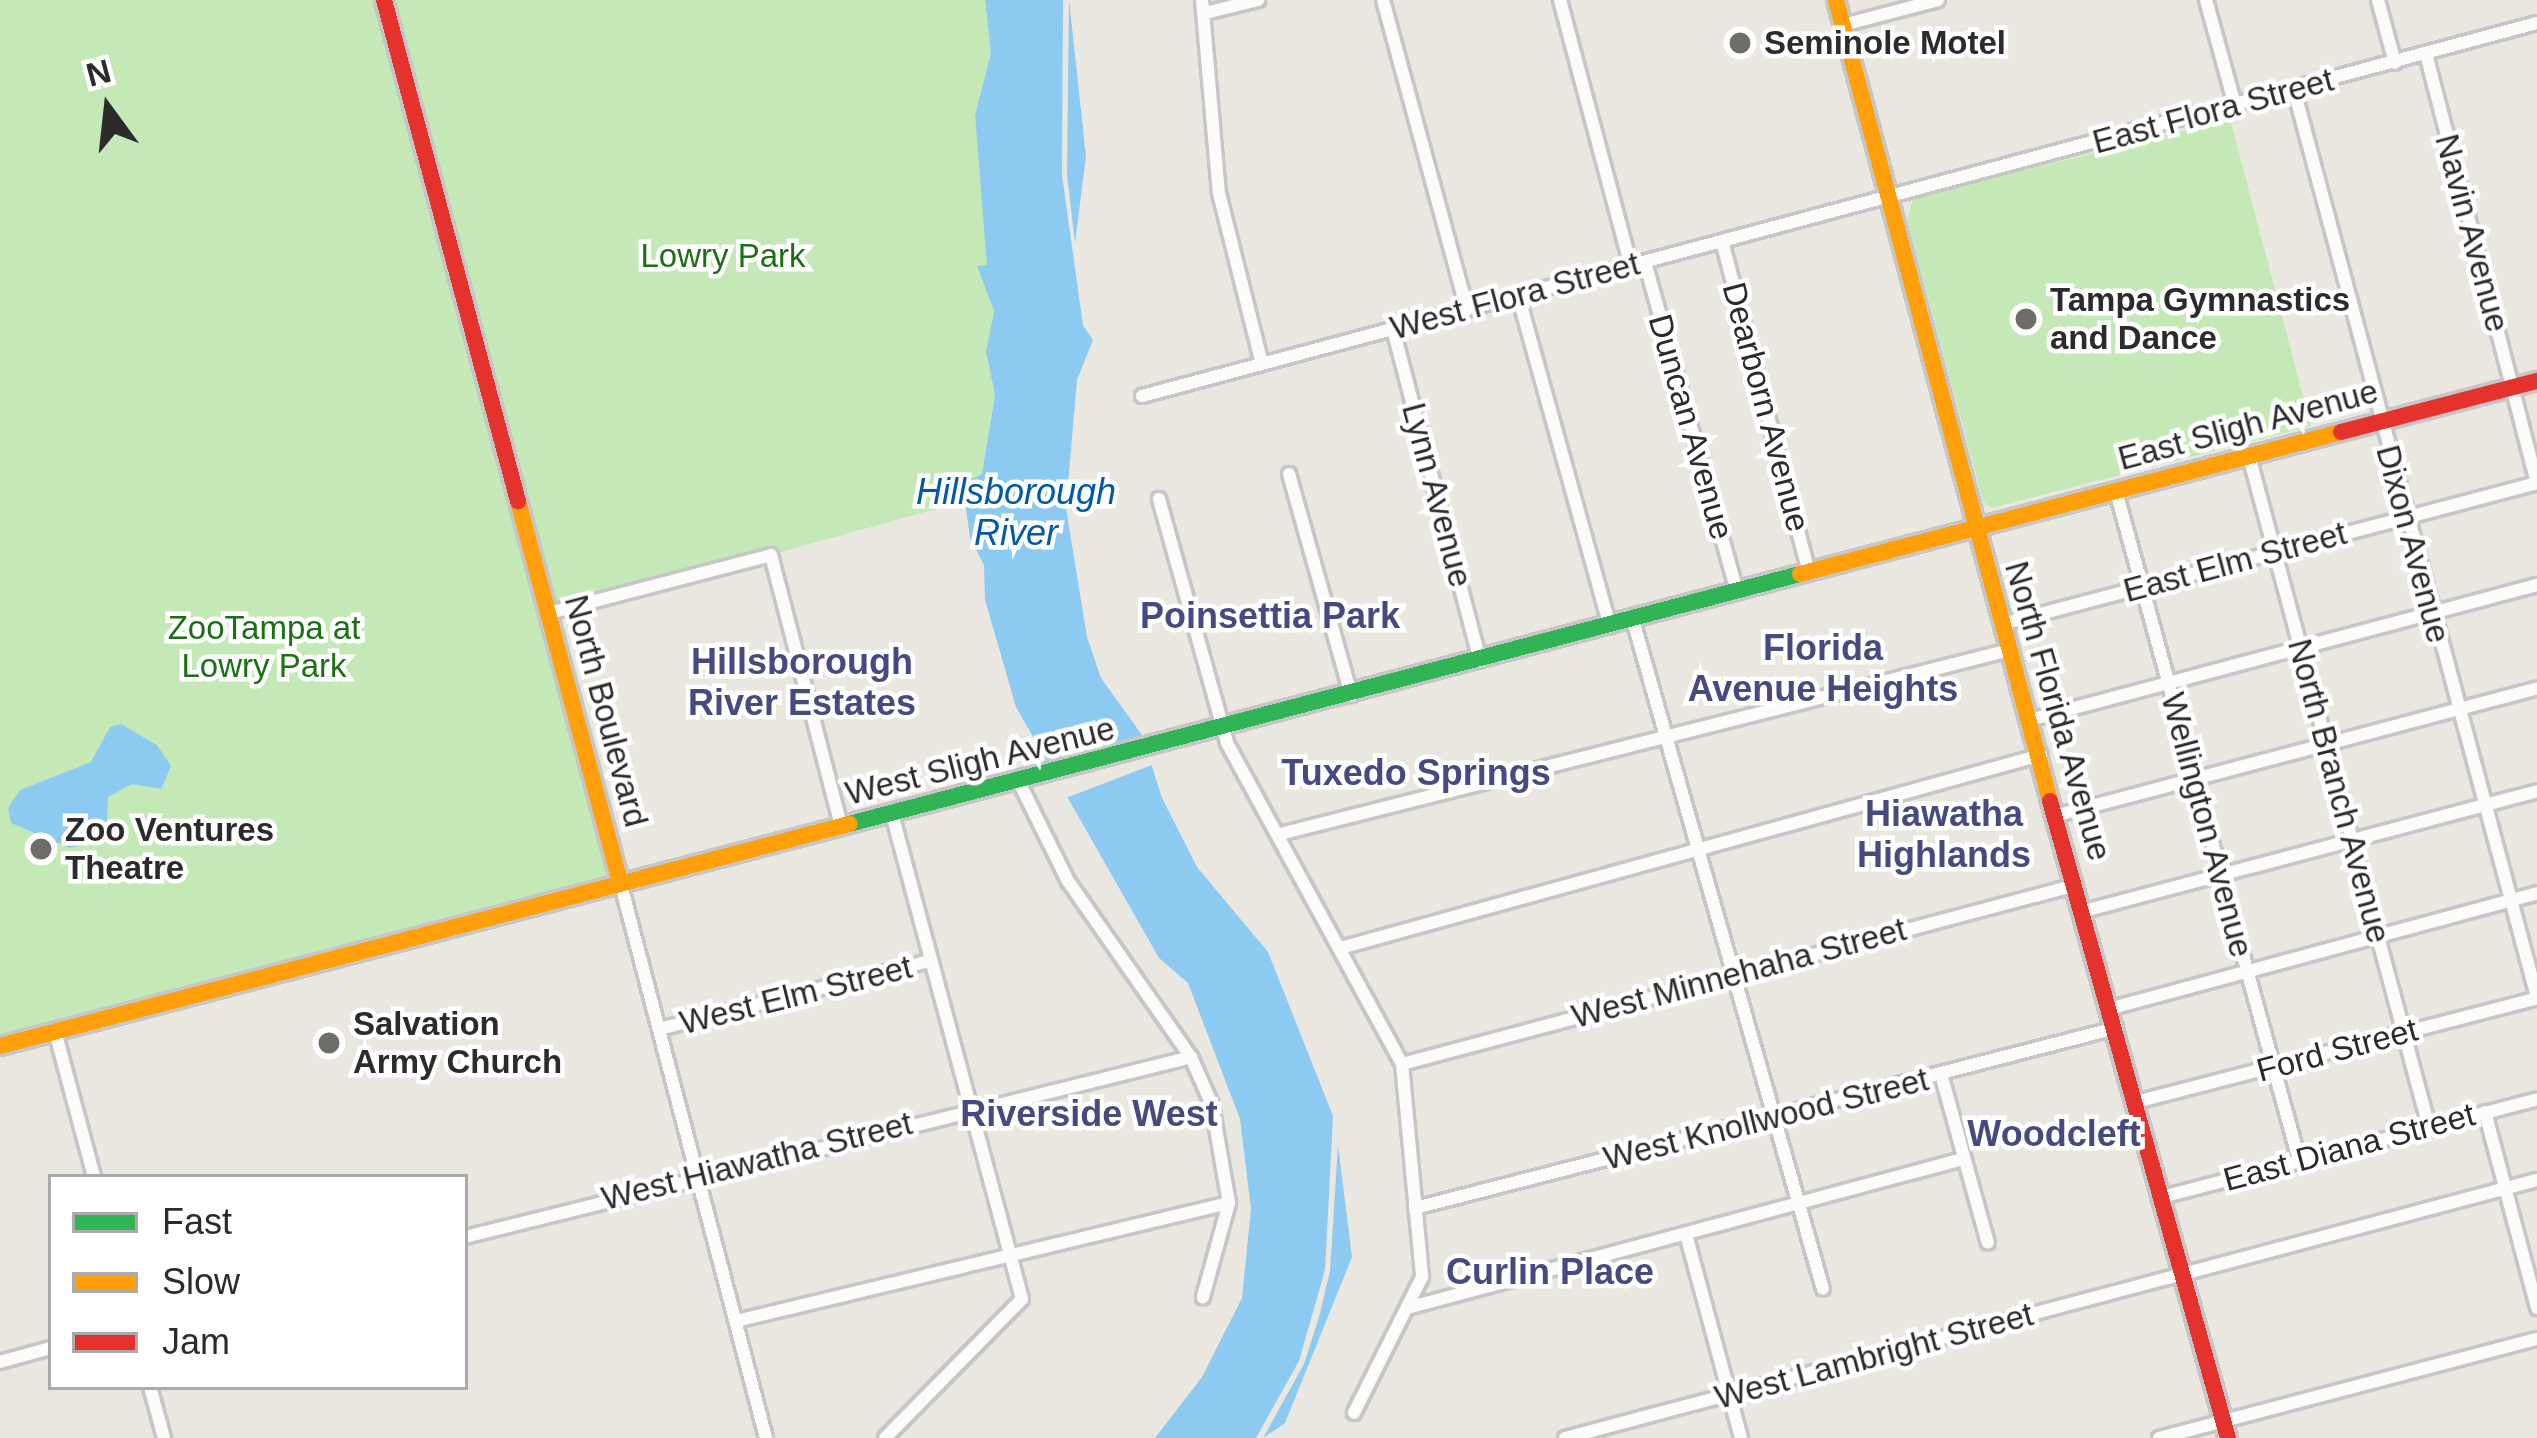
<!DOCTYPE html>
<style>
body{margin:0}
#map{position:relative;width:2537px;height:1438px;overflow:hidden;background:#eae7e0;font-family:Helvetica,sans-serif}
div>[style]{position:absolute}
.green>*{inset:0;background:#c4e9b6}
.water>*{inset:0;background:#8dcaf2}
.pier>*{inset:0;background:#eae7e0;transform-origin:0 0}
.roads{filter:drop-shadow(3px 0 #c7c6c6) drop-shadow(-3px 0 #c7c6c6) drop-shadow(0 3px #c7c6c6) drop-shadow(0 -3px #c7c6c6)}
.street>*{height:12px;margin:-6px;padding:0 6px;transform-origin:6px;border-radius:6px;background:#fcfbfa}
.fast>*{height:16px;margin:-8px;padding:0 8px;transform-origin:8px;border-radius:8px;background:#30b455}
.slow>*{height:16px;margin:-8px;padding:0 8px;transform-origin:8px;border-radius:8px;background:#ff9f0a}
.jam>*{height:16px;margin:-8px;padding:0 8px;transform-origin:8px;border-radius:8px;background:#e5322d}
.dots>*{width:33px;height:33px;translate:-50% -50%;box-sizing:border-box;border:6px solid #fff;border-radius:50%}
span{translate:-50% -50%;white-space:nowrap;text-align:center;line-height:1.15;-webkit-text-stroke:9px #fff;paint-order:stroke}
.poi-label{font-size:33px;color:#2b2b2b;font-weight:700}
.left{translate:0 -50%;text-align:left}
.street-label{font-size:33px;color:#2b2b2b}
.park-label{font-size:33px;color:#1a7013}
.water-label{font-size:36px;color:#0159a9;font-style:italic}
.neighbourhood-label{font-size:36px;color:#474980;font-weight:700}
.legend{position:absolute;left:48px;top:1174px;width:420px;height:216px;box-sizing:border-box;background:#fff;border:3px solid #aaa;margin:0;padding:15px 21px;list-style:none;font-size:36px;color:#2b2b2b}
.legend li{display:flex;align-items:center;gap:24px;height:60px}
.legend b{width:60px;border:3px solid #aaa}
.north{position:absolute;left:48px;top:48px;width:120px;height:120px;-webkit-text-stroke:9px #fff;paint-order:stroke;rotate:345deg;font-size:33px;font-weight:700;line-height:48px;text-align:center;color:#2b2b2b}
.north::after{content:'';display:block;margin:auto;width:42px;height:54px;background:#2b2b2b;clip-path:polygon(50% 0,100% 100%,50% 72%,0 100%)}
</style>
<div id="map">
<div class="green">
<div style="clip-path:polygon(0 0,378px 0,613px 876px,0 1039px)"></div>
<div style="clip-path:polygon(390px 0,985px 0,991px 53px,975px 115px,988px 266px,978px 266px,994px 311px,986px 352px,995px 395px,982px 474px,968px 481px,965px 501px,553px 615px)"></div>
<div style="clip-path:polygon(2230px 119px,2311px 426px,1991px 508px,1983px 501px,1907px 220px,1913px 198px)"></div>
</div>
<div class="water">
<div style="clip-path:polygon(985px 0,1063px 0,1062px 175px,1083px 325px,1093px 340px,1077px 380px,1066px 508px,1087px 637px,1101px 678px,1142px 735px,1162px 798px,1197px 867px,1268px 952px,1333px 1116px,1325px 1270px,1299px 1361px,1256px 1438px,1155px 1438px,1202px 1377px,1242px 1298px,1251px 1209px,1240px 1119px,1188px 983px,1159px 958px,1016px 707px,985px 600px,984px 565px,970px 538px,965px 501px,968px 481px,982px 474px,995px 395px,986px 352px,994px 311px,977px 266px,987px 265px,975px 115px,991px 53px)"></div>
<div style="clip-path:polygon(1069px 0,1086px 156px,1075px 243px,1067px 175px)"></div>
<div style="clip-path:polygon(121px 724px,157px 745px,171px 766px,161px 789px,132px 784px,108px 797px,107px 824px,95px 841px,70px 848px,11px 823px,8px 808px,20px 790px,91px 762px,110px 727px)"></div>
<div style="clip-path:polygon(1338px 1145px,1352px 1257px,1285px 1423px,1263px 1438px,1304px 1364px,1319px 1317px,1330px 1271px)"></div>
</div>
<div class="pier">
<div style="left:1149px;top:736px;width:28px;height:113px;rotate:69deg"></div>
</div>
<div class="roads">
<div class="street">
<div style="left:1202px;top:0;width:194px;rotate:85deg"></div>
<div style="left:1219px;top:193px;width:176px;rotate:75.9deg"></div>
<div style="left:1383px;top:0;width:320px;rotate:74.8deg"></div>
<div style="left:1560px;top:0;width:275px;rotate:75.1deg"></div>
<div style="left:2206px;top:0;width:109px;rotate:74.6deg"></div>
<div style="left:2378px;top:0;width:65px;rotate:74.9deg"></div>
<div style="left:1205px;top:13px;width:55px;rotate:-13.8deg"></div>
<div style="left:1843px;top:25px;width:98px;rotate:-14.7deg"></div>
<div style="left:2426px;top:54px;width:442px;rotate:75.5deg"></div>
<div style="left:2294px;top:90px;width:939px;rotate:75deg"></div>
<div style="left:1722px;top:241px;width:343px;rotate:75.3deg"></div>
<div style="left:1645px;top:262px;width:343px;rotate:74.4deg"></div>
<div style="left:1518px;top:295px;width:344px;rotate:74.5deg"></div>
<div style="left:1393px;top:329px;width:343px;rotate:75.3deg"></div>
<div style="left:1142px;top:396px;width:1444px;rotate:-14.97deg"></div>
<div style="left:2249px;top:456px;width:695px;rotate:74.98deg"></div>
<div style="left:1289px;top:474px;width:230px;rotate:74.3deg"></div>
<div style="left:2116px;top:491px;width:694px;rotate:74.7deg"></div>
<div style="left:1159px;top:499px;width:253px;rotate:74.4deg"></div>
<div style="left:1227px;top:743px;width:366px;rotate:61.4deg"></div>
<div style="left:1402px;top:1064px;width:214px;rotate:84.6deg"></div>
<div style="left:1422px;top:1277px;width:152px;rotate:116.6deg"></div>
<div style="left:549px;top:613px;width:229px;rotate:-14.6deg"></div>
<div style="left:771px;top:555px;width:280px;rotate:75.5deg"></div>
<div style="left:1633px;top:620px;width:695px;rotate:74.15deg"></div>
<div style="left:2002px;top:624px;width:553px;rotate:-14.76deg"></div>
<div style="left:2033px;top:719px;width:522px;rotate:-14.89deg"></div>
<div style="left:1019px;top:782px;width:110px;rotate:63.7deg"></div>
<div style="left:1068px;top:881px;width:215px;rotate:55.1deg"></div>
<div style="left:1191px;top:1057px;width:52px;rotate:66.4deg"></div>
<div style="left:1212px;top:1105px;width:99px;rotate:80.2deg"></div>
<div style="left:1229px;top:1203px;width:98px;rotate:105.5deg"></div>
<div style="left:2058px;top:815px;width:496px;rotate:-14.8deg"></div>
<div style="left:1280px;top:834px;width:753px;rotate:-14.15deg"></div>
<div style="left:620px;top:881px;width:576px;rotate:75.31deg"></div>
<div style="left:2084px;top:911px;width:469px;rotate:-14.8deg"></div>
<div style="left:1344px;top:947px;width:723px;rotate:-15.4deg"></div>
<div style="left:2112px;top:1008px;width:440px;rotate:-15.1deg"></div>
<div style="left:663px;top:1028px;width:275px;rotate:-14.1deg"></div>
<div style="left:55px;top:1031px;width:151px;rotate:75deg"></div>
<div style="left:1402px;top:1064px;width:697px;rotate:-14.87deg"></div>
<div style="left:1941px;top:1074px;width:175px;rotate:74.5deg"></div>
<div style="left:2136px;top:1102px;width:414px;rotate:-14.5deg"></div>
<div style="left:2485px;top:1112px;width:203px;rotate:75.1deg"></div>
<div style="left:2162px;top:1197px;width:388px;rotate:-14.6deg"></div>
<div style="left:1415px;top:1208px;width:724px;rotate:-14.4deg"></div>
<div style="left:1686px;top:1234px;width:211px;rotate:74.9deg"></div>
<div style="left:465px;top:1237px;width:748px;rotate:-13.92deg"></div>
<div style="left:1411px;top:1307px;width:571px;rotate:-15.01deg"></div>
<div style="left:736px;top:1321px;width:507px;rotate:-13.46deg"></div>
<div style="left:0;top:1362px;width:53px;rotate:-15.4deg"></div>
<div style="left:150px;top:1387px;width:53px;rotate:74.6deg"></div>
<div style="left:885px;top:1438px;width:195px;rotate:-45.4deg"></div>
<div style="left:1022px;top:1299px;width:502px;rotate:-105deg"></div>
<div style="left:1565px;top:1438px;width:1006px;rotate:-14.87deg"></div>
<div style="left:2159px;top:1438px;width:391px;rotate:-14.7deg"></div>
</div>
<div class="fast">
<div style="left:849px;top:824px;width:983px;rotate:-14.73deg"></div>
</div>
<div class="slow">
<div style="left:1836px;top:0;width:829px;rotate:75.04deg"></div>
<div style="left:518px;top:501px;width:393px;rotate:75deg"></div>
<div style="left:1800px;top:574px;width:559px;rotate:-14.71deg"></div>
<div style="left:0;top:1046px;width:878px;rotate:-14.65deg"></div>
</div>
<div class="jam">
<div style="left:384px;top:0;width:519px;rotate:75.03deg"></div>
<div style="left:2341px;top:432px;width:203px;rotate:-14.6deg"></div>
<div style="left:2050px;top:801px;width:661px;rotate:74.39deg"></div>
</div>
</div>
<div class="dots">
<div style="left:1740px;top:43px;background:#6e6d6a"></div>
<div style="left:2026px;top:319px;background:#6e6d6a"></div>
<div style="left:41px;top:849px;background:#6e6d6a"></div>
<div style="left:329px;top:1043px;background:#6e6d6a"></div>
</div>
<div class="poi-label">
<span class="left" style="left:1764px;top:43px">Seminole Motel</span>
<span class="left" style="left:2050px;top:319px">Tampa Gymnastics<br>and Dance</span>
<span class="left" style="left:65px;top:849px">Zoo Ventures<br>Theatre</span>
<span class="left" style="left:353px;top:1043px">Salvation<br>Army Church</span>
</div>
<div class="street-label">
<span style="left:2213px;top:111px;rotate:-15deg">East Flora Street</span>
<span style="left:2472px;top:233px;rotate:75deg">Navin Avenue</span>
<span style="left:1515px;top:296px;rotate:-15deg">West Flora Street</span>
<span style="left:1766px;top:407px;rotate:75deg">Dearborn Avenue</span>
<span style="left:2248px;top:425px;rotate:-15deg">East Sligh Avenue</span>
<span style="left:1691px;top:427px;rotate:74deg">Duncan Avenue</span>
<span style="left:1437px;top:495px;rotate:75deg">Lynn Avenue</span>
<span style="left:2413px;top:544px;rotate:75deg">Dixon Avenue</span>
<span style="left:2235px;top:562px;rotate:-15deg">East Elm Street</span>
<span style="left:606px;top:711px;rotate:75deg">North Boulevard</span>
<span style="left:2058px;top:711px;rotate:74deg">North Florida Avenue</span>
<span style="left:980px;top:761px;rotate:-14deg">West Sligh Avenue</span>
<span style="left:2339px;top:791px;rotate:75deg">North Branch Avenue</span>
<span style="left:2207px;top:825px;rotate:75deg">Wellington Avenue</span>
<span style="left:1739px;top:973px;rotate:-15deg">West Minnehaha Street</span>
<span style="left:796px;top:995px;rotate:-14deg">West Elm Street</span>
<span style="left:2337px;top:1050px;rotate:-15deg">Ford Street</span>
<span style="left:1766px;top:1119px;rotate:-14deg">West Knollwood Street</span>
<span style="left:2349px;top:1147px;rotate:-15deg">East Diana Street</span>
<span style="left:757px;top:1161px;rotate:-14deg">West Hiawatha Street</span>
<span style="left:1874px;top:1356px;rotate:-15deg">West Lambright Street</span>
</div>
<div class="park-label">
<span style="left:723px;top:256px">Lowry Park</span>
<span style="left:264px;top:647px">ZooTampa at<br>Lowry Park</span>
</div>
<div class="water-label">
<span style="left:1016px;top:512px">Hillsborough<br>River</span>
</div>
<div class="neighbourhood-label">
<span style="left:1270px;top:616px">Poinsettia Park</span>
<span style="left:1823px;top:668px">Florida<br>Avenue Heights</span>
<span style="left:802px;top:682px">Hillsborough<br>River Estates</span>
<span style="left:1416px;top:773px">Tuxedo Springs</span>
<span style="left:1944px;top:834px">Hiawatha<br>Highlands</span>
<span style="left:1089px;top:1114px">Riverside West</span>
<span style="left:2054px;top:1134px">Woodcleft</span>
<span style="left:1550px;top:1272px">Curlin Place</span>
</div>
<ul class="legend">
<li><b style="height:15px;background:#30b455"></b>Fast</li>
<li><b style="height:15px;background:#ff9f0a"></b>Slow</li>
<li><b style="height:15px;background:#e5322d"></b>Jam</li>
</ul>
<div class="north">N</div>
</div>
